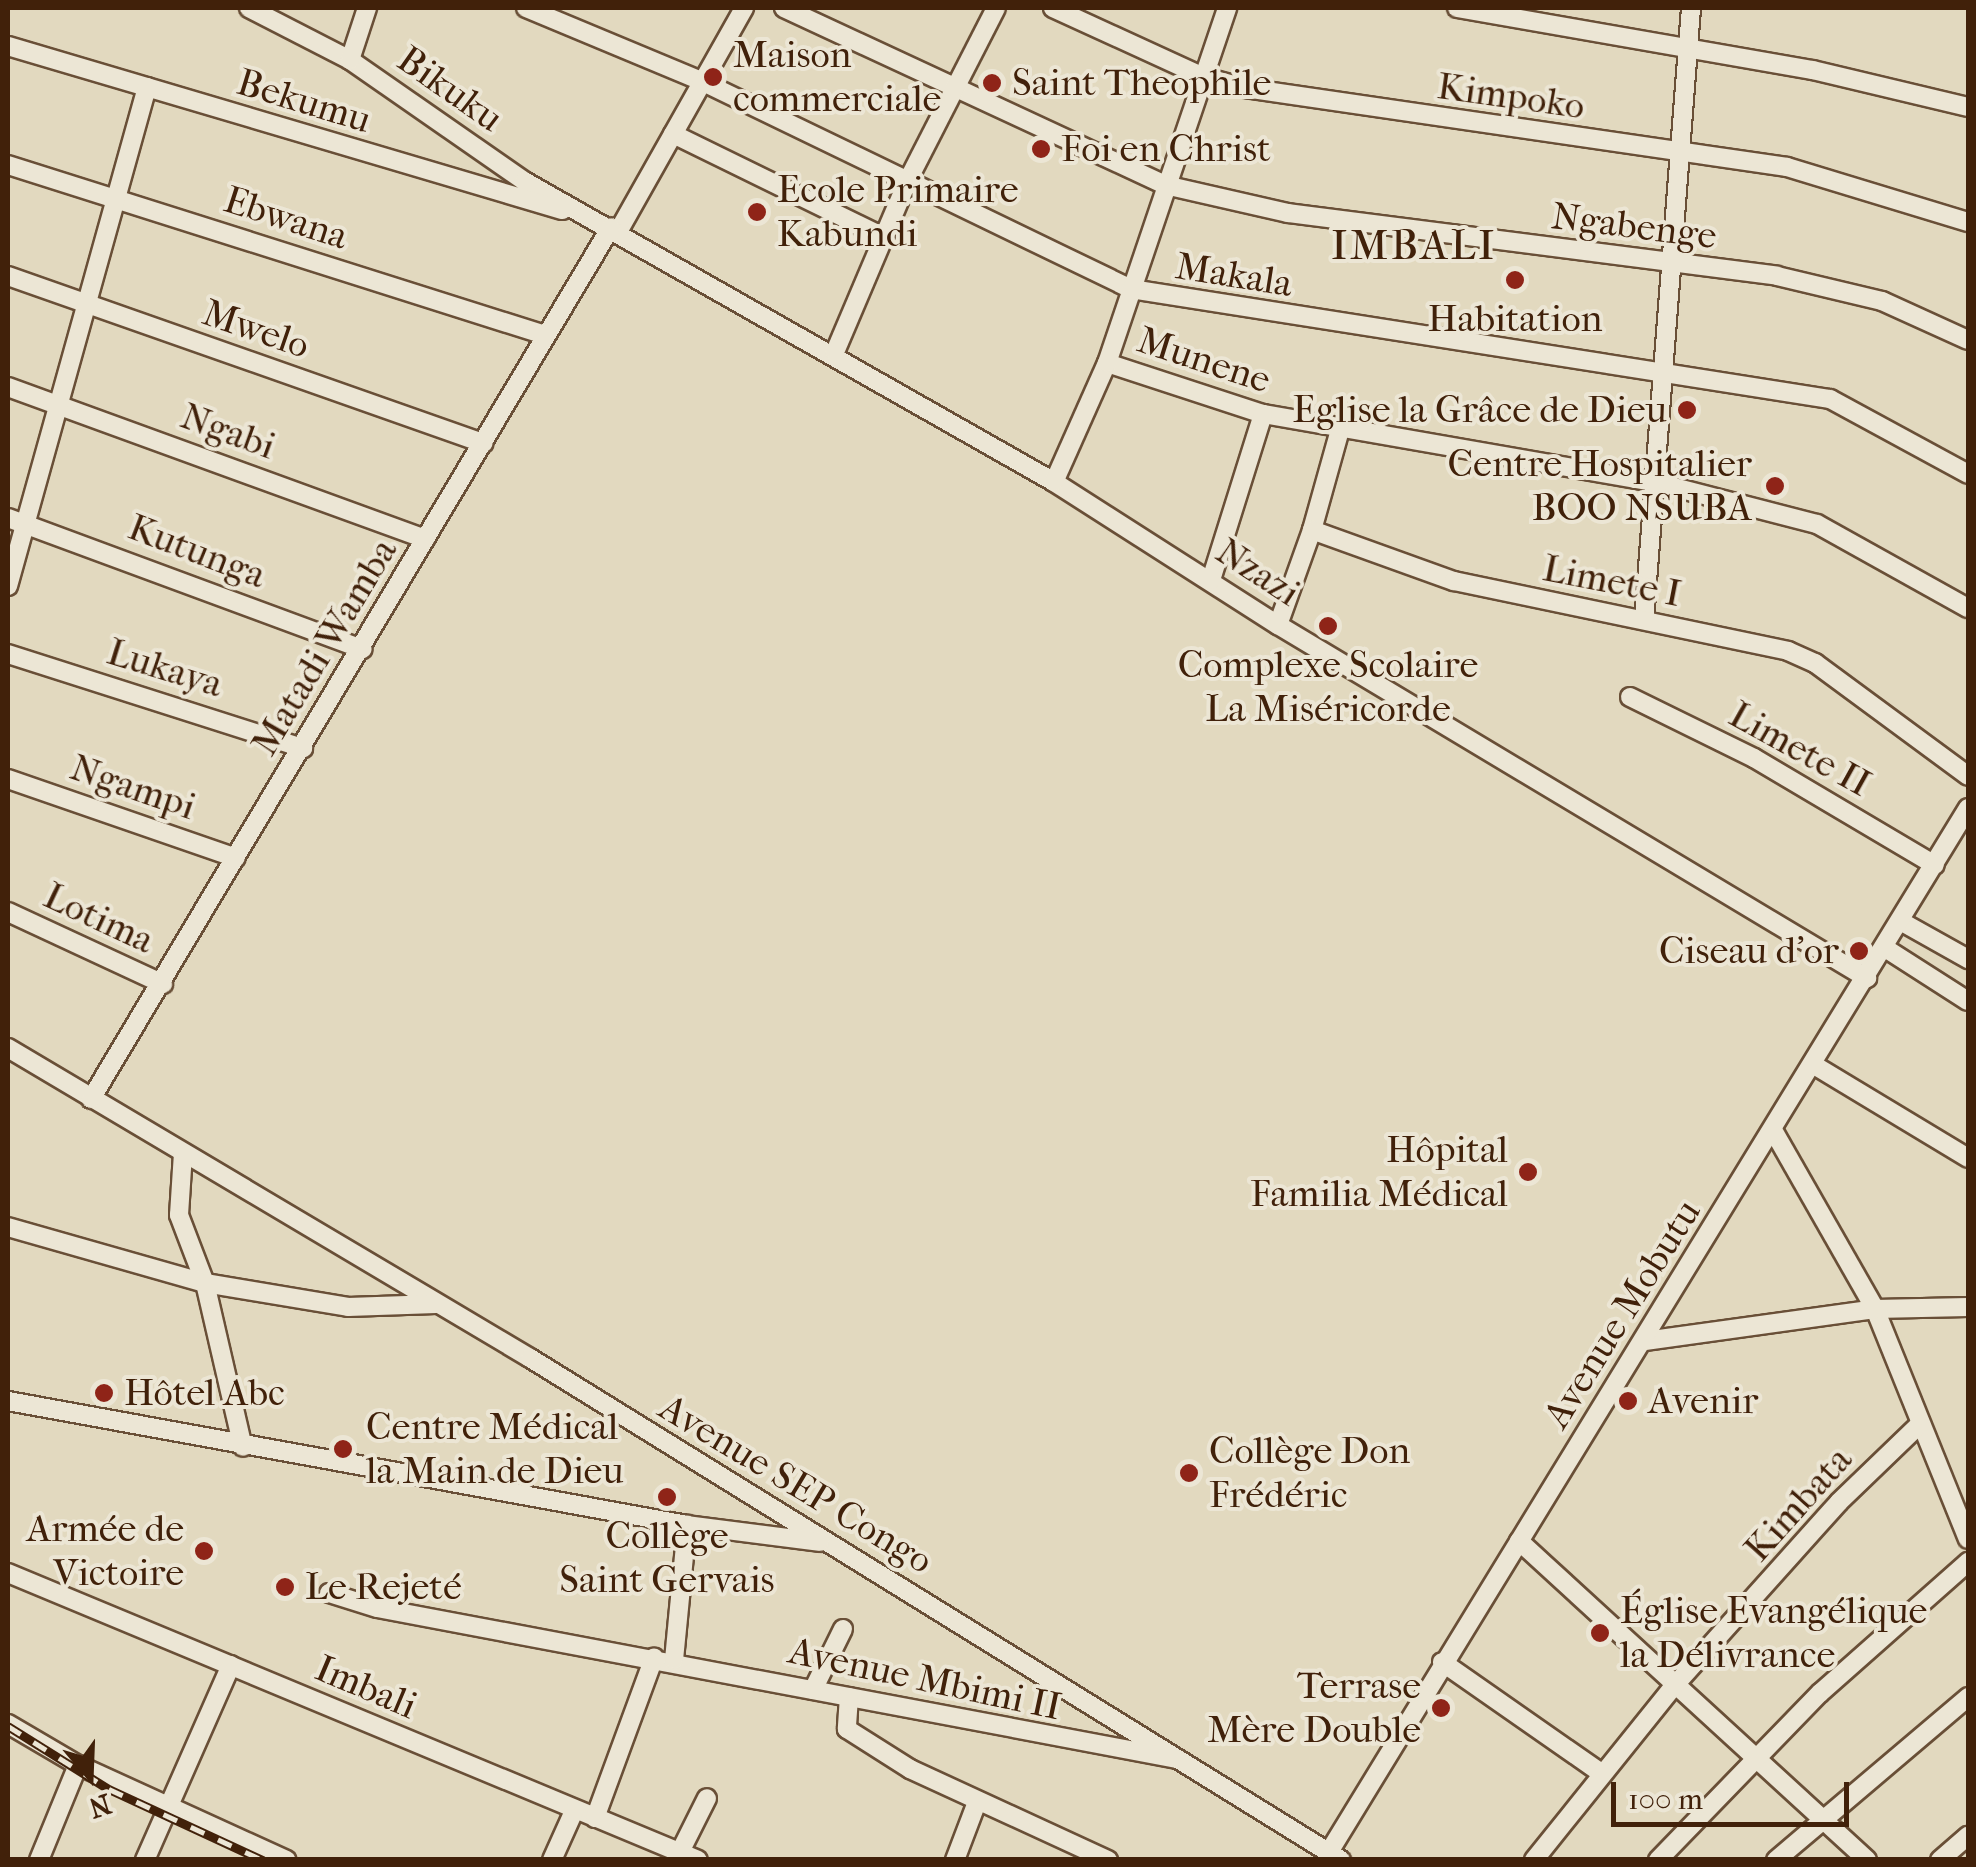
<!DOCTYPE html>
<meta charset="utf-8">
<style>
body{margin:0}
#map{position:relative;width:1976px;height:1867px;overflow:hidden;background:#e2d9bf;font-family:"IM FELL French Canon",serif}
div>[style]{position:absolute}
.roads{filter:drop-shadow(2px 0 #694f37) drop-shadow(-2px 0 #694f37) drop-shadow(0 2px #694f37) drop-shadow(0 -2px #694f37)}
.minor>*{height:18px;margin:-9px;padding:0 9px;transform-origin:9px;border-radius:9px;background:#ece6d5}
.rail>*{height:9px;margin-top:-4.5px;transform-origin:0;background:repeating-linear-gradient(90deg,#ece6d5 0 15px,#41210a 0 30px);box-sizing:border-box;border-block:2px solid #41210a}
.dots>*{width:28px;height:28px;translate:-50% -50%;box-sizing:border-box;border:5px solid #ece6d5;border-radius:50%}
span{translate:-50% -50%;white-space:nowrap;text-align:center;line-height:1.15;-webkit-text-stroke:8px #ece6d5;paint-order:stroke}
.poi-label{font-size:38px;color:#41210a}
.left{translate:0 -50%;text-align:left}
.right{translate:-100% -50%;text-align:right}
.street-label{font-size:38px;color:#41210a}
.quarter-label{font-size:42px;color:#41210a;letter-spacing:2.5px}
.frame{position:absolute;inset:0;border:10px solid #41210a;pointer-events:none}
.north{position:absolute;left:40px;top:1727px;width:100px;height:100px;-webkit-text-stroke:8px #ece6d5;paint-order:stroke;rotate:161deg;font-size:28px;font-weight:700;line-height:40px;text-align:center;color:#41210a}
.north::after{content:'';display:block;margin:auto;width:35px;height:45px;background:#41210a;clip-path:polygon(50% 0,100% 100%,50% 72%,0 100%)}
.scale{position:absolute;left:1611px;top:1782px;width:238px;height:45px;box-sizing:border-box;border:5px solid #41210a;border-top:0;padding-left:12px;font-size:30px;line-height:35px;white-space:nowrap;color:#41210a;-webkit-text-stroke:8px #ece6d5;paint-order:stroke}
</style>
<div id="map">
<div class="roads">
<div class="minor">
<div style="left:249px;top:8px;width:114px;rotate:27.2deg"></div>
<div style="left:350px;top:60px;width:212px;rotate:34.8deg"></div>
<div style="left:524px;top:181px;width:610px;rotate:29.59deg"></div>
<div style="left:1054px;top:482px;width:266px;rotate:32.6deg"></div>
<div style="left:1278px;top:625px;width:687px;rotate:30.94deg"></div>
<div style="left:526px;top:8px;width:190px;rotate:22.6deg"></div>
<div style="left:701px;top:81px;width:478px;rotate:25.8deg"></div>
<div style="left:1131px;top:289px;width:708px;rotate:8.94deg"></div>
<div style="left:1830px;top:399px;width:157px;rotate:28.5deg"></div>
<div style="left:784px;top:8px;width:420px;rotate:24.9deg"></div>
<div style="left:1165px;top:185px;width:126px;rotate:12.8deg"></div>
<div style="left:1288px;top:213px;width:493px;rotate:7.3deg"></div>
<div style="left:1777px;top:276px;width:108px;rotate:13.4deg"></div>
<div style="left:1882px;top:301px;width:94px;rotate:24.4deg"></div>
<div style="left:1053px;top:8px;width:166px;rotate:24.6deg"></div>
<div style="left:1204px;top:77px;width:42px;rotate:15deg"></div>
<div style="left:1245px;top:88px;width:548px;rotate:8.29deg"></div>
<div style="left:1787px;top:167px;width:189px;rotate:16.9deg"></div>
<div style="left:1457px;top:8px;width:361px;rotate:9.9deg"></div>
<div style="left:1813px;top:70px;width:159px;rotate:13.4deg"></div>
<div style="left:8px;top:46px;width:578px;rotate:16.49deg"></div>
<div style="left:350px;top:60px;width:55px;rotate:-71.9deg"></div>
<div style="left:673px;top:134px;width:234px;rotate:26.1deg"></div>
<div style="left:8px;top:165px;width:563px;rotate:17.57deg"></div>
<div style="left:619px;top:230px;width:255px;rotate:-60.6deg"></div>
<div style="left:8px;top:276px;width:504px;rotate:19.37deg"></div>
<div style="left:835px;top:352px;width:185px;rotate:-67deg"></div>
<div style="left:907px;top:182px;width:195px;rotate:-62.9deg"></div>
<div style="left:1107px;top:363px;width:164px;rotate:18.1deg"></div>
<div style="left:1263px;top:414px;width:401px;rotate:9.9deg"></div>
<div style="left:1658px;top:483px;width:164px;rotate:14.5deg"></div>
<div style="left:1817px;top:524px;width:173px;rotate:29.1deg"></div>
<div style="left:8px;top:387px;width:444px;rotate:20deg"></div>
<div style="left:1054px;top:482px;width:130px;rotate:-66deg"></div>
<div style="left:1107px;top:363px;width:375px;rotate:-71.3deg"></div>
<div style="left:8px;top:518px;width:378px;rotate:20.3deg"></div>
<div style="left:1312px;top:530px;width:104px;rotate:-74.4deg"></div>
<div style="left:1211px;top:580px;width:174px;rotate:-72.6deg"></div>
<div style="left:8px;top:586px;width:518px;rotate:-74.43deg"></div>
<div style="left:1644px;top:620px;width:614px;rotate:-85.61deg"></div>
<div style="left:1278px;top:625px;width:101px;rotate:-70.3deg"></div>
<div style="left:1312px;top:530px;width:151px;rotate:19.8deg"></div>
<div style="left:1454px;top:581px;width:341px;rotate:11.8deg"></div>
<div style="left:1788px;top:651px;width:30px;rotate:24deg"></div>
<div style="left:1815px;top:663px;width:190px;rotate:36.4deg"></div>
<div style="left:8px;top:654px;width:310px;rotate:17.7deg"></div>
<div style="left:1630px;top:697px;width:138px;rotate:26.2deg"></div>
<div style="left:1754px;top:758px;width:210px;rotate:30.6deg"></div>
<div style="left:8px;top:779px;width:241px;rotate:19.1deg"></div>
<div style="left:8px;top:912px;width:171px;rotate:24.9deg"></div>
<div style="left:1902px;top:922px;width:76px;rotate:29.3deg"></div>
<div style="left:1885px;top:948px;width:98px;rotate:32.6deg"></div>
<div style="left:8px;top:1048px;width:607px;rotate:30.7deg"></div>
<div style="left:530px;top:1358px;width:954px;rotate:31.76deg"></div>
<div style="left:1814px;top:1065px;width:180px;rotate:31.1deg"></div>
<div style="left:91px;top:1099px;width:1015px;rotate:-59.19deg"></div>
<div style="left:1773px;top:1130px;width:206px;rotate:60.3deg"></div>
<div style="left:1875px;top:1309px;width:248px;rotate:68deg"></div>
<div style="left:183px;top:1153px;width:62px;rotate:93.7deg"></div>
<div style="left:179px;top:1215px;width:73px;rotate:69.1deg"></div>
<div style="left:205px;top:1283px;width:168px;rotate:77deg"></div>
<div style="left:8px;top:1227px;width:205px;rotate:15.9deg"></div>
<div style="left:205px;top:1283px;width:145px;rotate:9.5deg"></div>
<div style="left:348px;top:1307px;width:88px;rotate:-2deg"></div>
<div style="left:1645px;top:1341px;width:232px;rotate:-7.9deg"></div>
<div style="left:1875px;top:1309px;width:93px;rotate:-1.2deg"></div>
<div style="left:8px;top:1401px;width:690px;rotate:10.35deg"></div>
<div style="left:687px;top:1525px;width:134px;rotate:7.3deg"></div>
<div style="left:1519px;top:1541px;width:472px;rotate:42.5deg"></div>
<div style="left:8px;top:1573px;width:747px;rotate:22.58deg"></div>
<div style="left:329px;top:1593px;width:50px;rotate:17.4deg"></div>
<div style="left:377px;top:1608px;width:815px;rotate:10.68deg"></div>
<div style="left:674px;top:1660px;width:136px;rotate:-84.5deg"></div>
<div style="left:1442px;top:1662px;width:194px;rotate:34.9deg"></div>
<div style="left:813px;top:1690px;width:68px;rotate:-63.8deg"></div>
<div style="left:849px;top:1697px;width:32px;rotate:94deg"></div>
<div style="left:847px;top:1729px;width:75px;rotate:32.4deg"></div>
<div style="left:910px;top:1769px;width:218px;rotate:24.7deg"></div>
<div style="left:8px;top:1724px;width:81px;rotate:30.4deg"></div>
<div style="left:78px;top:1765px;width:229px;rotate:24.5deg"></div>
<div style="left:595px;top:1818px;width:171px;rotate:-69.8deg"></div>
<div style="left:680px;top:1852px;width:60px;rotate:-63.4deg"></div>
<div style="left:1329px;top:1852px;width:1224px;rotate:-58.53deg"></div>
<div style="left:39px;top:1860px;width:103px;rotate:-67.7deg"></div>
<div style="left:145px;top:1860px;width:213px;rotate:-66.2deg"></div>
<div style="left:552px;top:1860px;width:54px;rotate:-65.8deg"></div>
<div style="left:955px;top:1860px;width:62px;rotate:-69.2deg"></div>
<div style="left:1534px;top:1860px;width:223px;rotate:-51.2deg"></div>
<div style="left:1674px;top:1686px;width:247px;rotate:-48.1deg"></div>
<div style="left:1839px;top:1502px;width:112px;rotate:-43.9deg"></div>
<div style="left:1658px;top:1860px;width:233px;rotate:-45.9deg"></div>
<div style="left:1820px;top:1693px;width:198px;rotate:-41.5deg"></div>
<div style="left:1776px;top:1860px;width:252px;rotate:-40.3deg"></div>
<div style="left:1940px;top:1860px;width:37px;rotate:-41deg"></div>
</div>
</div>
<div class="rail">
<div style="left:8px;top:1726px;width:119px;rotate:32deg"></div>
<div style="left:109px;top:1789px;width:170px;rotate:24.8deg"></div>
</div>
<div class="dots">
<div style="left:713px;top:77px;background:#8f2418"></div>
<div style="left:992px;top:83px;background:#8f2418"></div>
<div style="left:1041px;top:149px;background:#8f2418"></div>
<div style="left:757px;top:212px;background:#8f2418"></div>
<div style="left:1515px;top:280px;background:#8f2418"></div>
<div style="left:1687px;top:410px;background:#8f2418"></div>
<div style="left:1775px;top:486px;background:#8f2418"></div>
<div style="left:1328px;top:626px;background:#8f2418"></div>
<div style="left:1859px;top:951px;background:#8f2418"></div>
<div style="left:1528px;top:1172px;background:#8f2418"></div>
<div style="left:104px;top:1393px;background:#8f2418"></div>
<div style="left:1628px;top:1401px;background:#8f2418"></div>
<div style="left:343px;top:1449px;background:#8f2418"></div>
<div style="left:1189px;top:1473px;background:#8f2418"></div>
<div style="left:667px;top:1497px;background:#8f2418"></div>
<div style="left:204px;top:1551px;background:#8f2418"></div>
<div style="left:285px;top:1587px;background:#8f2418"></div>
<div style="left:1600px;top:1633px;background:#8f2418"></div>
<div style="left:1441px;top:1708px;background:#8f2418"></div>
</div>
<div class="poi-label">
<span class="left" style="left:733px;top:77px">Maison<br>commerciale</span>
<span class="left" style="left:1012px;top:83px">Saint Theophile</span>
<span class="left" style="left:1061px;top:149px">Foi en Christ</span>
<span class="left" style="left:777px;top:212px">Ecole Primaire<br>Kabundi</span>
<span style="left:1515px;top:319px">Habitation</span>
<span class="right" style="left:1667px;top:410px">Eglise la Grâce de Dieu</span>
<span class="right" style="left:1752px;top:486px">Centre Hospitalier<br>BOO NSUBA</span>
<span style="left:1328px;top:687px">Complexe Scolaire<br>La Miséricorde</span>
<span class="right" style="left:1839px;top:951px">Ciseau d'or</span>
<span class="right" style="left:1508px;top:1172px">Hôpital<br>Familia Médical</span>
<span class="left" style="left:124px;top:1393px">Hôtel Abc</span>
<span class="left" style="left:1648px;top:1401px">Avenir</span>
<span class="left" style="left:366px;top:1449px">Centre Médical<br>la Main de Dieu</span>
<span class="left" style="left:1209px;top:1473px">Collège Don<br>Frédéric</span>
<span class="right" style="left:184px;top:1551px">Armée de<br>Victoire</span>
<span style="left:667px;top:1558px">Collège<br>Saint Gervais</span>
<span class="left" style="left:305px;top:1587px">Le Rejeté</span>
<span class="left" style="left:1620px;top:1633px">Église Evangélique<br>la Délivrance</span>
<span class="right" style="left:1421px;top:1708px">Terrase<br>Mère Double</span>
</div>
<div class="street-label">
<span style="left:450px;top:89px;rotate:35deg">Bikuku</span>
<span style="left:1511px;top:96px;rotate:8deg">Kimpoko</span>
<span style="left:304px;top:101px;rotate:17deg">Bekumu</span>
<span style="left:286px;top:218px;rotate:18deg">Ebwana</span>
<span style="left:1634px;top:226px;rotate:7deg">Ngabenge</span>
<span style="left:1234px;top:275px;rotate:9deg">Makala</span>
<span style="left:256px;top:329px;rotate:19deg">Mwelo</span>
<span style="left:1204px;top:360px;rotate:18deg">Munene</span>
<span style="left:228px;top:431px;rotate:20deg">Ngabi</span>
<span style="left:197px;top:551px;rotate:21deg">Kutunga</span>
<span style="left:1258px;top:572px;rotate:33deg">Nzazi</span>
<span style="left:1612px;top:581px;rotate:11deg">Limete I</span>
<span style="left:324px;top:647px;rotate:-59deg">Matadi Wamba</span>
<span style="left:165px;top:668px;rotate:17deg">Lukaya</span>
<span style="left:1800px;top:749px;rotate:29deg">Limete II</span>
<span style="left:133px;top:787px;rotate:19deg">Ngampi</span>
<span style="left:99px;top:918px;rotate:25deg">Lotima</span>
<span style="left:1622px;top:1314px;rotate:-58deg">Avenue Mobutu</span>
<span style="left:796px;top:1484px;rotate:31deg">Avenue SEP Congo</span>
<span style="left:1798px;top:1504px;rotate:-48deg">Kimbata</span>
<span style="left:925px;top:1679px;rotate:12deg">Avenue Mbimi II</span>
<span style="left:366px;top:1687px;rotate:23deg">Imbali</span>
</div>
<div class="quarter-label">
<span style="left:1414px;top:246px">IMBALI</span>
</div>
<div class="frame"></div>
<div class="north">N</div>
<div class="scale">100 m</div>
</div>
